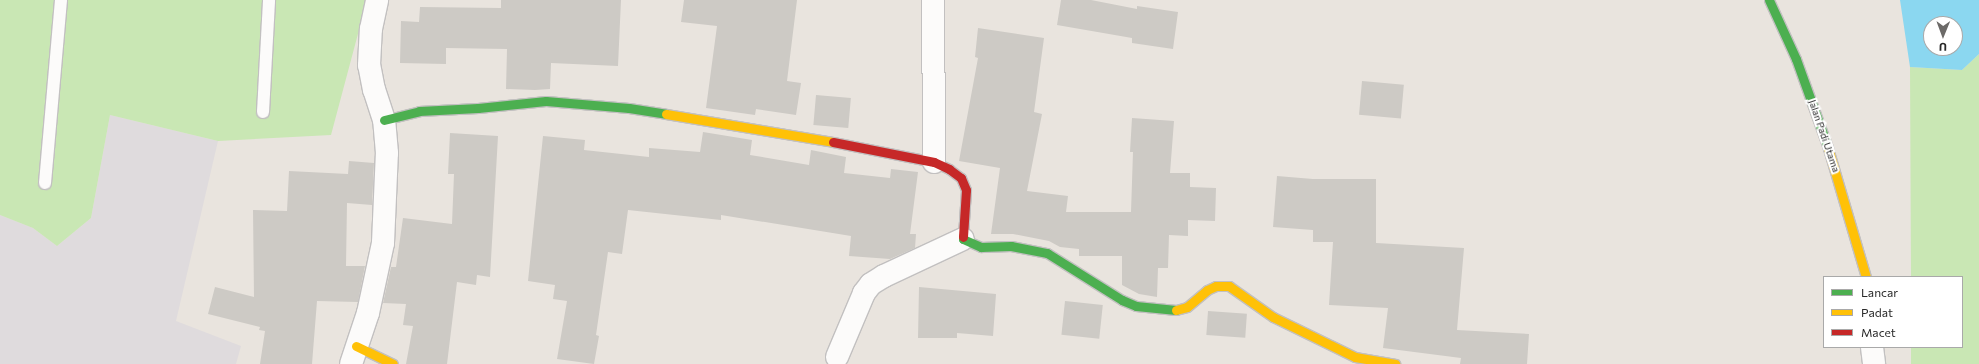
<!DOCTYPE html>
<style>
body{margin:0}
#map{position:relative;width:1979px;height:364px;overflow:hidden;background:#e9e4de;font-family:Commissioner,sans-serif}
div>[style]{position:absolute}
.industrial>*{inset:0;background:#dfdbdd}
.green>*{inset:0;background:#c9e7b4}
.water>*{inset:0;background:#8bd7f0}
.building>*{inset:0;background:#cdcac5;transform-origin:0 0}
.roads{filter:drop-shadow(1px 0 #c2c0c0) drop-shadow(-1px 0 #c2c0c0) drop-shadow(0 1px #c2c0c0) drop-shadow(0 -1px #c2c0c0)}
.lane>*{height:12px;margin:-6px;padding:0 6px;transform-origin:6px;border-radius:6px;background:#fcfbfa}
.street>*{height:22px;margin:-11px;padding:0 11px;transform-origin:11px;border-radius:11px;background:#fcfbfa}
.fast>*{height:9px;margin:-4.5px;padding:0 4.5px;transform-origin:4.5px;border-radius:4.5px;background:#4caf50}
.slow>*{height:9px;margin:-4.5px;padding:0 4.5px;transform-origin:4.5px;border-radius:4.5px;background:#ffc107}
.jam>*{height:9px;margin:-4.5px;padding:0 4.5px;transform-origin:4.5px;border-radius:4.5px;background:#c62828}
span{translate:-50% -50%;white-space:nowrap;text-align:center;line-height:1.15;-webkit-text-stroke:4px #fff;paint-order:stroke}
.street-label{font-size:10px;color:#292929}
.legend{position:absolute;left:1823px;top:276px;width:140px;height:72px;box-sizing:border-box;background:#fff;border:1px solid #a9a9a9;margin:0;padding:5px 7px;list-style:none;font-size:12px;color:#292929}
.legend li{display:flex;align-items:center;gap:8px;height:20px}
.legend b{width:20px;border:1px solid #a9a9a9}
.north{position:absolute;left:1923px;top:16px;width:40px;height:40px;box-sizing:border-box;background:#fff;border:1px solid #a9a9a9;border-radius:50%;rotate:181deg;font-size:11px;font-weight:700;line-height:16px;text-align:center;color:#292929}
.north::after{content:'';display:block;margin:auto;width:14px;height:18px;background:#6c6a68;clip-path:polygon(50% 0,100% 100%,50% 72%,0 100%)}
</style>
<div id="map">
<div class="industrial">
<div style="clip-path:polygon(110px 115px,218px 141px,176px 321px,241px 346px,236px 364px,0 364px,0 215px,33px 228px,57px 246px,91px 218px)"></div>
</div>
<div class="green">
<div style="clip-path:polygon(0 0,367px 0,331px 135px,218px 141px,110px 115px,91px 218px,57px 246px,33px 228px,0 215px)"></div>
<div style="clip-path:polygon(1979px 54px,1979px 364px,1911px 364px,1911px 347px,1962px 347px,1962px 277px,1911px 277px,1910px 67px,1962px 70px)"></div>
</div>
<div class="water">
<div style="clip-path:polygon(evenodd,1900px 0,1979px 0,1979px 54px,1962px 70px,1910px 67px,1900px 0,1931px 24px,1955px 24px,1955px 48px,1931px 48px,1931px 24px)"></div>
</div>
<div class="building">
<div style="clip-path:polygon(501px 0,621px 0,618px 66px,551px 63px,550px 89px,535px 90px,506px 89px,507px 49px,446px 48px,446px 64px,400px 63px,401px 21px,419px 22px,420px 7px,501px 8px)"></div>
<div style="clip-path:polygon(684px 0,797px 0,787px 81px,801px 83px,796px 115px,756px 109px,755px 115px,706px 108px,717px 26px,681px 22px)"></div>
<div style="clip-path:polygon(1061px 0,1091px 0,1137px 9px,1137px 6px,1178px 12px,1173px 49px,1132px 43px,1132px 38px,1057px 25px)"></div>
<div style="clip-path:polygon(978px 28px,1044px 38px,1034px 112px,1042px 114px,1027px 191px,1068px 196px,1066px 212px,1131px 212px,1133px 152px,1130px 152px,1132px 118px,1174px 121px,1170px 173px,1190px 173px,1190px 187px,1216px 188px,1215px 221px,1188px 220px,1188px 236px,1169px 235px,1168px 268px,1158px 268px,1157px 297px,1139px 294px,1122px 285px,1122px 256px,1079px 256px,1079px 249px,1060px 247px,1049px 241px,1013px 234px,991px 234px,1000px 168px,959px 161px,978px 58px,975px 57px)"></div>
<div style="left:1362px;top:81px;width:42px;height:34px;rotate:5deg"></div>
<div style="left:816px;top:95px;width:35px;height:30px;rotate:5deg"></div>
<div style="clip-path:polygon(703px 132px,752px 140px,750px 155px,809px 165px,811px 150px,846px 157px,844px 173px,890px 178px,891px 169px,918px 172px,910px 234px,916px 234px,915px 248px,890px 259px,849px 256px,851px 236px,721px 215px,721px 220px,628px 210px,622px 254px,608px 252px,596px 335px,599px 336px,594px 364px,557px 359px,567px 301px,553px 299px,555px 285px,528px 281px,543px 136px,585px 140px,584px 150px,649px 157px,649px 148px,700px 152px)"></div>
<div style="clip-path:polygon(450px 133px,498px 136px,490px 277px,477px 275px,476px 285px,457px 282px,447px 364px,406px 364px,413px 326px,403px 325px,406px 304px,383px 303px,391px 267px,396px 267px,403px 218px,452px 224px,454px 174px,448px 174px)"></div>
<div style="clip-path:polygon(349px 161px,374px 163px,372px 205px,347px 203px,346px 266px,365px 266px,358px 302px,317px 301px,312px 364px,260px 364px,265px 331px,259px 330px,260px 327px,208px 314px,215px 287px,254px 297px,253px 210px,287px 211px,289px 171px,348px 174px)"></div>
<div style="clip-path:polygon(1277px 176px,1313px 179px,1376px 179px,1376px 243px,1464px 248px,1457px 330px,1529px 334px,1527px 364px,1460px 364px,1461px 358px,1383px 348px,1388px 308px,1329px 305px,1333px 242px,1313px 242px,1313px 230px,1273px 227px)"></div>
<div style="clip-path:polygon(919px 287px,996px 294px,993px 336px,957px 333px,957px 338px,918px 338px)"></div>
<div style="left:1065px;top:301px;width:38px;height:34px;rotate:6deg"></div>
<div style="left:1208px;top:311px;width:39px;height:24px;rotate:4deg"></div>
</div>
<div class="roads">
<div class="lane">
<div style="left:263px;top:112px;width:112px;rotate:-86.9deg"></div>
<div style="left:45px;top:183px;width:184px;rotate:-85deg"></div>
</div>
<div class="street">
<div style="left:933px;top:0;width:162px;rotate:89.6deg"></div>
<div style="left:1872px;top:347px;width:17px;rotate:83deg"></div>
<div style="left:837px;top:357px;width:69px;rotate:-67.1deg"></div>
<div style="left:864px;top:293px;width:11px;rotate:-52deg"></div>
<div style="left:871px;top:284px;width:15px;rotate:-32deg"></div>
<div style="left:884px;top:276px;width:87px;rotate:-25.1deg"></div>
<div style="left:351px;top:364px;width:54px;rotate:-71.6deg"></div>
<div style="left:368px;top:313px;width:72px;rotate:-77.9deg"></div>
<div style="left:383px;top:243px;width:90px;rotate:-87.5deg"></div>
<div style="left:387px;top:153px;width:33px;rotate:-95deg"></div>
<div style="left:384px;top:120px;width:32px;rotate:-108deg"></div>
<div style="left:374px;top:90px;width:25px;rotate:-101deg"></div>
<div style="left:369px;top:65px;width:36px;rotate:-87deg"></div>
<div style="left:371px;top:29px;width:30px;rotate:-78deg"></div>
</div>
<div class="fast">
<div style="left:1769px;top:0;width:65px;rotate:65.4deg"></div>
<div style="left:1796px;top:59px;width:95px;rotate:70.2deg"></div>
<div style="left:384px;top:120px;width:36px;rotate:-14deg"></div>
<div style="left:419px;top:111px;width:59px;rotate:-2.9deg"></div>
<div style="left:478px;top:108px;width:68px;rotate:-5.9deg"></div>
<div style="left:546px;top:101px;width:83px;rotate:4.8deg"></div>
<div style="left:629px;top:108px;width:37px;rotate:9deg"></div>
<div style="left:963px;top:237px;width:2px;rotate:90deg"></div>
<div style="left:963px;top:239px;width:20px;rotate:24deg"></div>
<div style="left:981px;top:247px;width:30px;rotate:-2deg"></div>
<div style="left:1011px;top:246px;width:37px;rotate:11deg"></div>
<div style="left:1047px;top:253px;width:89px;rotate:32.1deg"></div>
<div style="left:1122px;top:300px;width:15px;rotate:23deg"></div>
<div style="left:1136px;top:306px;width:40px;rotate:5.7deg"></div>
</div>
<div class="slow">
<div style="left:666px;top:114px;width:169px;rotate:9.5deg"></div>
<div style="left:1828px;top:148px;width:134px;rotate:73.6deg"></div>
<div style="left:1176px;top:310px;width:11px;rotate:-15deg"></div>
<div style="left:1187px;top:307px;width:26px;rotate:-40deg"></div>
<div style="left:1207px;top:290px;width:10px;rotate:-24deg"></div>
<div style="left:1216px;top:286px;width:13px"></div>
<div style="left:1229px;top:286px;width:54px;rotate:35.2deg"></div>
<div style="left:1273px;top:317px;width:91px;rotate:26deg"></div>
<div style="left:1355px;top:357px;width:41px;rotate:9.9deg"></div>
<div style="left:356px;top:346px;width:41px;rotate:25.9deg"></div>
</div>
<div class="jam">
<div style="left:833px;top:142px;width:103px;rotate:11.2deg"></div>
<div style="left:934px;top:162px;width:17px;rotate:25deg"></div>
<div style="left:949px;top:169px;width:15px;rotate:37deg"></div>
<div style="left:961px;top:178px;width:13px;rotate:67deg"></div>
<div style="left:966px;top:190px;width:47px;rotate:93.7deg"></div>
</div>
</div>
<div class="street-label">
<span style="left:1824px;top:136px;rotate:71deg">Jalan Padi Utama</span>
</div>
<ul class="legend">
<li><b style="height:5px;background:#4caf50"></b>Lancar</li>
<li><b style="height:5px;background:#ffc107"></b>Padat</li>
<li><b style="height:5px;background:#c62828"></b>Macet</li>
</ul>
<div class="north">U</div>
</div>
